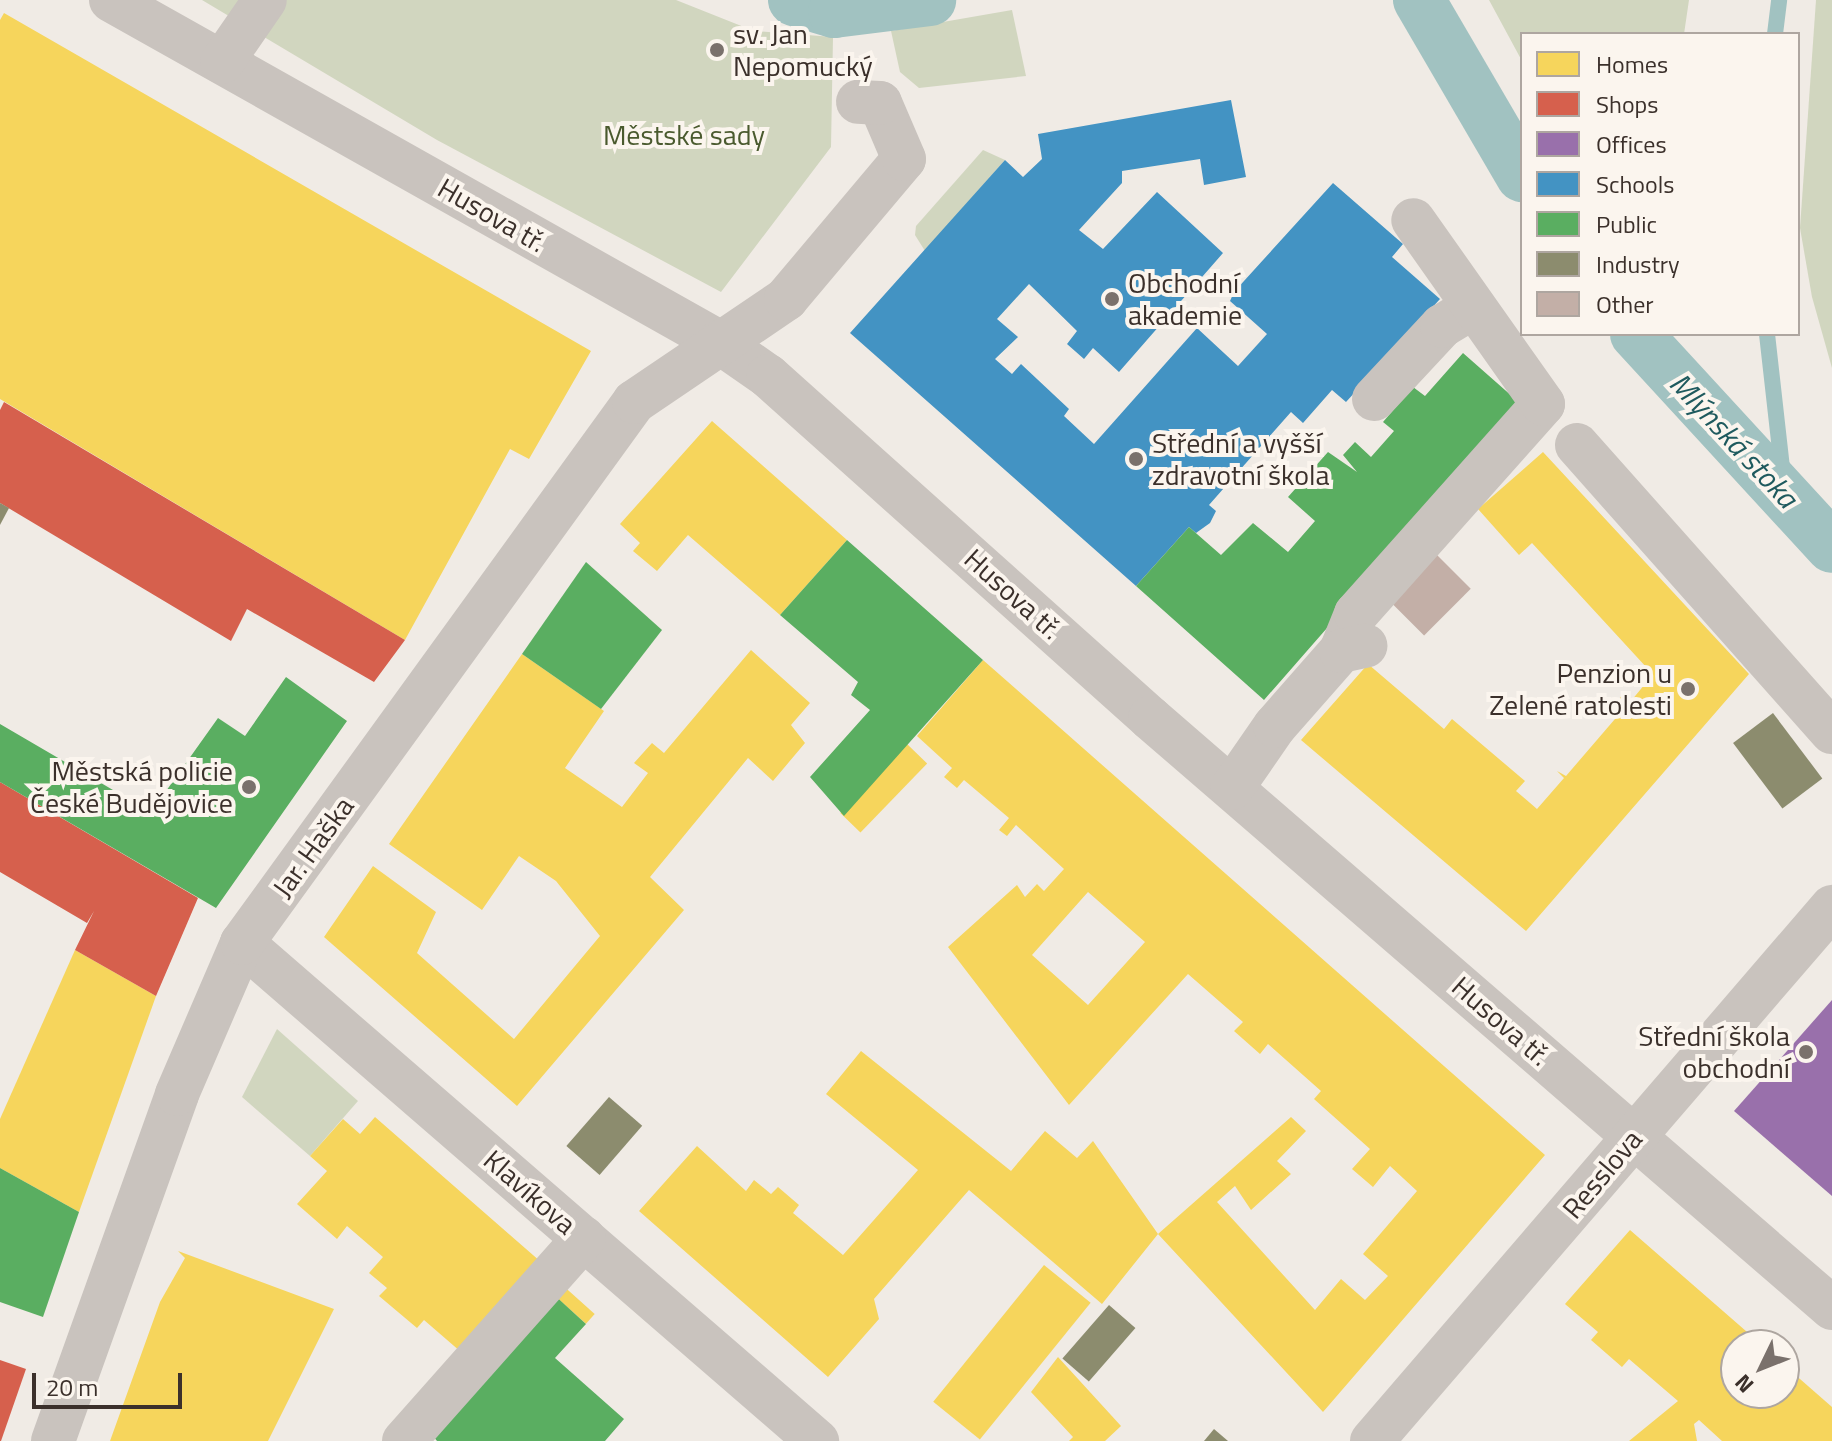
<!DOCTYPE html>
<meta charset="utf-8">
<style>
body{margin:0}
#map{position:relative;width:1832px;height:1441px;overflow:hidden;background:#f0ebe5;font-family:"Titillium Web",sans-serif}
div>[style]{position:absolute}
.green>*{inset:0;background:#d1d6bf}
.homes>*{inset:0;background:#f6d55c;transform-origin:0 0}
.shops>*{inset:0;background:#d6604d}
.offices>*{inset:0;background:#9970ab}
.schools>*{inset:0;background:#4393c3}
.public>*{inset:0;background:#5aae61}
.industry>*{inset:0;background:#8c8c6e;transform-origin:0 0}
.stream>*{height:16px;margin:-8px;padding:0 8px;transform-origin:8px;border-radius:8px;background:#a1c2c1}
.canal>*{height:52px;margin:-26px;padding:0 26px;transform-origin:26px;border-radius:26px;background:#a1c2c1}
.building>*{inset:0;background:#c3afa7;transform-origin:0 0}
.minor>*{height:44px;margin:-22px;padding:0 22px;transform-origin:22px;border-radius:22px;background:#c9c3be}
.dots>*{width:22px;height:22px;translate:-50% -50%;box-sizing:border-box;border:4px solid #fbf5ee;border-radius:50%}
span{translate:-50% -50%;white-space:nowrap;text-align:center;line-height:1.15;-webkit-text-stroke:8px #fbf5ee;paint-order:stroke}
.poi-label{font-size:28px;color:#3b302b}
.left{translate:0 -50%;text-align:left}
.right{translate:-100% -50%;text-align:right}
.park-label{font-size:28px;color:#4a5a2e}
.street-label{font-size:28px;color:#3b302b}
.water-label{font-size:30px;color:#1f5a5e;font-style:italic}
.legend{position:absolute;left:1520px;top:32px;width:280px;height:304px;box-sizing:border-box;background:#fbf5ee;border:2px solid #aea6a0;margin:0;padding:10px 14px;list-style:none;font-size:24px;color:#3b302b}
.legend li{display:flex;align-items:center;gap:16px;height:40px}
.legend b{width:40px;border:2px solid #aea6a0}
.north{position:absolute;left:1720px;top:1329px;width:80px;height:80px;box-sizing:border-box;background:#fbf5ee;border:2px solid #aea6a0;border-radius:50%;rotate:227deg;font-size:22px;font-weight:700;line-height:32px;text-align:center;color:#3b302b}
.north::after{content:'';display:block;margin:auto;width:28px;height:36px;background:#7a716c;clip-path:polygon(50% 0,100% 100%,50% 72%,0 100%)}
.scale{position:absolute;left:32px;top:1373px;width:150px;height:36px;box-sizing:border-box;border:4px solid #3b302b;border-top:0;padding-left:10px;font-size:24px;line-height:28px;white-space:nowrap;color:#3b302b;-webkit-text-stroke:6px #fbf5ee;paint-order:stroke}
</style>
<div id="map">
<div class="green">
<div style="clip-path:polygon(202px 0,676px 0,754px 31px,833px 37px,831px 147px,721px 292px,437px 140px)"></div>
<div style="clip-path:polygon(1489px 0,1689px 0,1684px 34px,1522px 34px,1522px 61px)"></div>
<div style="clip-path:polygon(1816px 0,1832px 0,1832px 368px,1812px 297px,1800px 228px)"></div>
<div style="clip-path:polygon(1012px 10px,1026px 76px,919px 88px,900px 72px,891px 31px)"></div>
<div style="clip-path:polygon(983px 150px,1005px 160px,925px 251px,915px 235px,916px 226px)"></div>
<div style="clip-path:polygon(277px 1029px,358px 1101px,310px 1156px,242px 1097px)"></div>
</div>
<div class="homes">
<div style="clip-path:polygon(4px 13px,591px 351px,529px 459px,510px 449px,405px 640px,0 399px,0 20px)"></div>
<div style="clip-path:polygon(712px 421px,847px 540px,780px 615px,688px 535px,657px 571px,633px 551px,640px 543px,620px 524px)"></div>
<div style="clip-path:polygon(1543px 452px,1749px 674px,1526px 931px,1301px 740px,1368px 664px,1444px 729px,1452px 719px,1525px 781px,1516px 791px,1537px 809px,1564px 778px,1557px 771px,1566px 776px,1627px 705px,1619px 699px,1623px 694px,1631px 701px,1645px 684px,1639px 677px,1647px 668px,1532px 543px,1519px 555px,1478px 509px)"></div>
<div style="clip-path:polygon(751px 650px,810px 703px,791px 725px,805px 743px,773px 781px,748px 758px,650px 877px,684px 910px,517px 1106px,324px 937px,373px 866px,436px 912px,417px 953px,514px 1039px,600px 936px,556px 881px,519px 856px,482px 910px,389px 844px,522px 654px,604px 711px,565px 768px,622px 807px,648px 773px,634px 763px,652px 743px,664px 753px)"></div>
<div style="clip-path:polygon(evenodd,983px 660px,1545px 1155px,1323px 1412px,1158px 1234px,1291px 1117px,1306px 1131px,1277px 1161px,1291px 1174px,1251px 1210px,1235px 1186px,1217px 1202px,1315px 1310px,1341px 1279px,1365px 1300px,1388px 1276px,1363px 1254px,1417px 1191px,1390px 1166px,1373px 1187px,1352px 1169px,1370px 1149px,1314px 1099px,1321px 1091px,1268px 1044px,1260px 1054px,1234px 1031px,1243px 1022px,1188px 974px,1069px 1105px,948px 947px,1017px 885px,1025px 897px,1037px 884px,1044px 891px,1064px 869px,1016px 825px,1007px 836px,999px 830px,1009px 818px,964px 780px,957px 788px,944px 777px,952px 768px,917px 736px,983px 660px,1088px 892px,1145px 942px,1088px 1005px,1032px 955px,1088px 892px)"></div>
<div style="left:907px;top:744px;width:28px;height:96px;rotate:44deg"></div>
<div style="clip-path:polygon(75px 950px,156px 996px,79px 1212px,0 1168px,0 1119px)"></div>
<div style="clip-path:polygon(861px 1051px,1011px 1171px,1045px 1131px,1077px 1158px,1093px 1141px,1158px 1234px,1102px 1304px,969px 1190px,874px 1299px,879px 1319px,828px 1377px,639px 1211px,697px 1146px,746px 1191px,754px 1180px,771px 1194px,778px 1187px,799px 1205px,793px 1213px,843px 1255px,918px 1170px,826px 1094px)"></div>
<div style="clip-path:polygon(375px 1117px,541px 1262px,461px 1352px,424px 1320px,417px 1328px,379px 1296px,387px 1288px,369px 1273px,383px 1257px,347px 1226px,337px 1239px,297px 1204px,327px 1171px,310px 1156px,343px 1119px,360px 1134px)"></div>
<div style="clip-path:polygon(1630px 1230px,1762px 1345px,1736px 1345px,1736px 1393px,1784px 1393px,1784px 1365px,1832px 1407px,1832px 1441px,1722px 1441px,1699px 1420px,1694px 1424px,1697px 1441px,1629px 1441px,1678px 1401px,1629px 1359px,1622px 1367px,1591px 1340px,1598px 1332px,1565px 1304px)"></div>
<div style="clip-path:polygon(178px 1251px,334px 1309px,268px 1441px,110px 1441px,160px 1302px,185px 1258px)"></div>
<div style="left:1044px;top:1265px;width:60px;height:176px;rotate:39deg"></div>
<div style="left:559px;top:1282px;width:48px;height:13px;rotate:42deg"></div>
<div style="clip-path:polygon(1058px 1357px,1121px 1426px,1105px 1441px,1069px 1441px,1073px 1437px,1031px 1392px)"></div>
</div>
<div class="shops">
<div style="clip-path:polygon(4px 402px,405px 640px,374px 682px,247px 609px,231px 641px,0 503px,0 410px)"></div>
<div style="clip-path:polygon(0 782px,198px 898px,156px 996px,75px 950px,94px 911px,87px 923px,0 872px)"></div>
<div style="clip-path:polygon(0 1360px,26px 1369px,1px 1441px,0 1441px)"></div>
</div>
<div class="offices">
<div style="clip-path:polygon(1832px 1000px,1832px 1196px,1734px 1111px)"></div>
</div>
<div class="schools">
<div style="clip-path:polygon(1231px 100px,1246px 177px,1204px 185px,1200px 159px,1122px 171px,1122px 183px,1079px 230px,1103px 249px,1157px 192px,1223px 253px,1119px 372px,1093px 348px,1084px 359px,1067px 344px,1077px 331px,1029px 284px,997px 319px,1018px 337px,995px 359px,1012px 374px,1021px 364px,1069px 409px,1064px 416px,1094px 444px,1197px 328px,1238px 366px,1267px 334px,1230px 301px,1234px 292px,1333px 183px,1403px 244px,1392px 257px,1440px 299px,1346px 402px,1332px 390px,1303px 423px,1291px 412px,1209px 505px,1216px 511px,1210px 523px,1196px 533px,1189px 527px,1136px 586px,850px 333px,1005px 160px,1023px 177px,1042px 159px,1038px 134px)"></div>
</div>
<div class="public">
<div style="clip-path:polygon(1463px 353px,1522px 405px,1264px 700px,1136px 586px,1189px 527px,1221px 555px,1253px 523px,1288px 552px,1315px 521px,1288px 497px,1328px 452px,1357px 472px,1343px 455px,1355px 442px,1371px 457px,1394px 431px,1383px 422px,1413px 387px,1425px 396px)"></div>
<div style="clip-path:polygon(847px 540px,983px 660px,844px 816px,810px 777px,870px 710px,851px 695px,858px 682px,780px 615px)"></div>
<div style="clip-path:polygon(586px 562px,662px 630px,601px 709px,522px 654px)"></div>
<div style="clip-path:polygon(286px 677px,347px 721px,216px 908px,0 782px,0 724px,113px 790px,108px 800px,137px 816px,141px 810px,149px 815px,218px 718px,245px 736px)"></div>
<div style="clip-path:polygon(0 1168px,79px 1212px,43px 1317px,0 1302px)"></div>
<div style="clip-path:polygon(551px 1292px,586px 1324px,555px 1358px,624px 1419px,605px 1441px,437px 1441px,429px 1431px)"></div>
</div>
<div class="industry">
<div style="clip-path:polygon(0 503px,9px 508px,0 525px)"></div>
<div style="left:1773px;top:713px;width:82px;height:50px;rotate:53deg"></div>
<div style="left:609px;top:1097px;width:44px;height:65px;rotate:41deg"></div>
<div style="left:1109px;top:1305px;width:35px;height:71px;rotate:41deg"></div>
<div style="clip-path:polygon(1214px 1429px,1228px 1441px,1204px 1441px)"></div>
</div>
<div class="stream">
<div style="left:1775px;top:34px;width:34px;rotate:-83deg"></div>
<div style="left:1767px;top:334px;width:170px;rotate:83.6deg"></div>
</div>
<div class="canal">
<div style="left:794px;top:0;width:42px;rotate:16.7deg"></div>
<div style="left:834px;top:12px;width:97px;rotate:-7.1deg"></div>
<div style="left:1419px;top:0;width:204px;rotate:59.7deg"></div>
<div style="left:1636px;top:334px;width:289px;rotate:47.4deg"></div>
</div>
<div class="building">
<div style="left:1434px;top:552px;width:52px;height:66px;rotate:45deg"></div>
</div>
<div class="minor">
<div style="left:111px;top:0;width:698px;rotate:29.36deg"></div>
<div style="left:719px;top:342px;width:60px;rotate:34.8deg"></div>
<div style="left:768px;top:376px;width:513px;rotate:41.84deg"></div>
<div style="left:1150px;top:718px;width:902px;rotate:40.86deg"></div>
<div style="left:222px;top:62px;width:75px;rotate:-55.3deg"></div>
<div style="left:1374px;top:399px;width:100px;rotate:-47deg"></div>
<div style="left:1442px;top:326px;width:37px;rotate:-31deg"></div>
<div style="left:1577px;top:445px;width:384px;rotate:48.4deg"></div>
<div style="left:1341px;top:651px;width:40px;rotate:-68deg"></div>
<div style="left:1356px;top:614px;width:281px;rotate:-48.3deg"></div>
<div style="left:1543px;top:404px;width:225px;rotate:-125.2deg"></div>
<div style="left:1232px;top:788px;width:75px;rotate:-55.3deg"></div>
<div style="left:1275px;top:726px;width:100px;rotate:-48.7deg"></div>
<div style="left:1341px;top:651px;width:25px;rotate:-12deg"></div>
<div style="left:242px;top:943px;width:761px;rotate:40.9deg"></div>
<div style="left:53px;top:1441px;width:368px;rotate:-70.3deg"></div>
<div style="left:177px;top:1094px;width:164px;rotate:-66.7deg"></div>
<div style="left:242px;top:943px;width:668px;rotate:-54.07deg"></div>
<div style="left:634px;top:402px;width:184px;rotate:-34.1deg"></div>
<div style="left:786px;top:299px;width:183px;rotate:-49.9deg"></div>
<div style="left:904px;top:159px;width:61px;rotate:-113.2deg"></div>
<div style="left:880px;top:103px;width:22px;rotate:-177deg"></div>
<div style="left:404px;top:1441px;width:271px;rotate:-48.4deg"></div>
<div style="left:1372px;top:1441px;width:705px;rotate:-49.26deg"></div>
</div>
<div class="dots">
<div style="left:717px;top:50px;background:#7a716c"></div>
<div style="left:1112px;top:299px;background:#7a716c"></div>
<div style="left:1136px;top:459px;background:#7a716c"></div>
<div style="left:1688px;top:689px;background:#7a716c"></div>
<div style="left:249px;top:787px;background:#7a716c"></div>
<div style="left:1806px;top:1052px;background:#7a716c"></div>
</div>
<div class="poi-label">
<span class="left" style="left:733px;top:50px">sv. Jan<br>Nepomucký</span>
<span class="left" style="left:1128px;top:299px">Obchodní<br>akademie</span>
<span class="left" style="left:1152px;top:459px">Střední a vyšší<br>zdravotní škola</span>
<span class="right" style="left:1672px;top:689px">Penzion u<br>Zelené ratolesti</span>
<span class="right" style="left:233px;top:787px">Městská policie<br>České Budějovice</span>
<span class="right" style="left:1790px;top:1052px">Střední škola<br>obchodní</span>
</div>
<div class="park-label">
<span style="left:684px;top:135px">Městské sady</span>
</div>
<div class="street-label">
<span style="left:492px;top:215px;rotate:30deg">Husova tř.</span>
<span style="left:1013px;top:594px;rotate:42deg">Husova tř.</span>
<span style="left:313px;top:847px;rotate:-54deg">Jar. Haška</span>
<span style="left:1501px;top:1021px;rotate:41deg">Husova tř.</span>
<span style="left:1602px;top:1174px;rotate:-50deg">Resslova</span>
<span style="left:530px;top:1192px;rotate:41deg">Klavíkova</span>
</div>
<div class="water-label">
<span style="left:1734px;top:440px;rotate:47deg">Mlýnská stoka</span>
</div>
<ul class="legend">
<li><b style="height:22px;background:#f6d55c"></b>Homes</li>
<li><b style="height:22px;background:#d6604d"></b>Shops</li>
<li><b style="height:22px;background:#9970ab"></b>Offices</li>
<li><b style="height:22px;background:#4393c3"></b>Schools</li>
<li><b style="height:22px;background:#5aae61"></b>Public</li>
<li><b style="height:22px;background:#8c8c6e"></b>Industry</li>
<li><b style="height:22px;background:#c3afa7"></b>Other</li>
</ul>
<div class="north">N</div>
<div class="scale">20 m</div>
</div>
